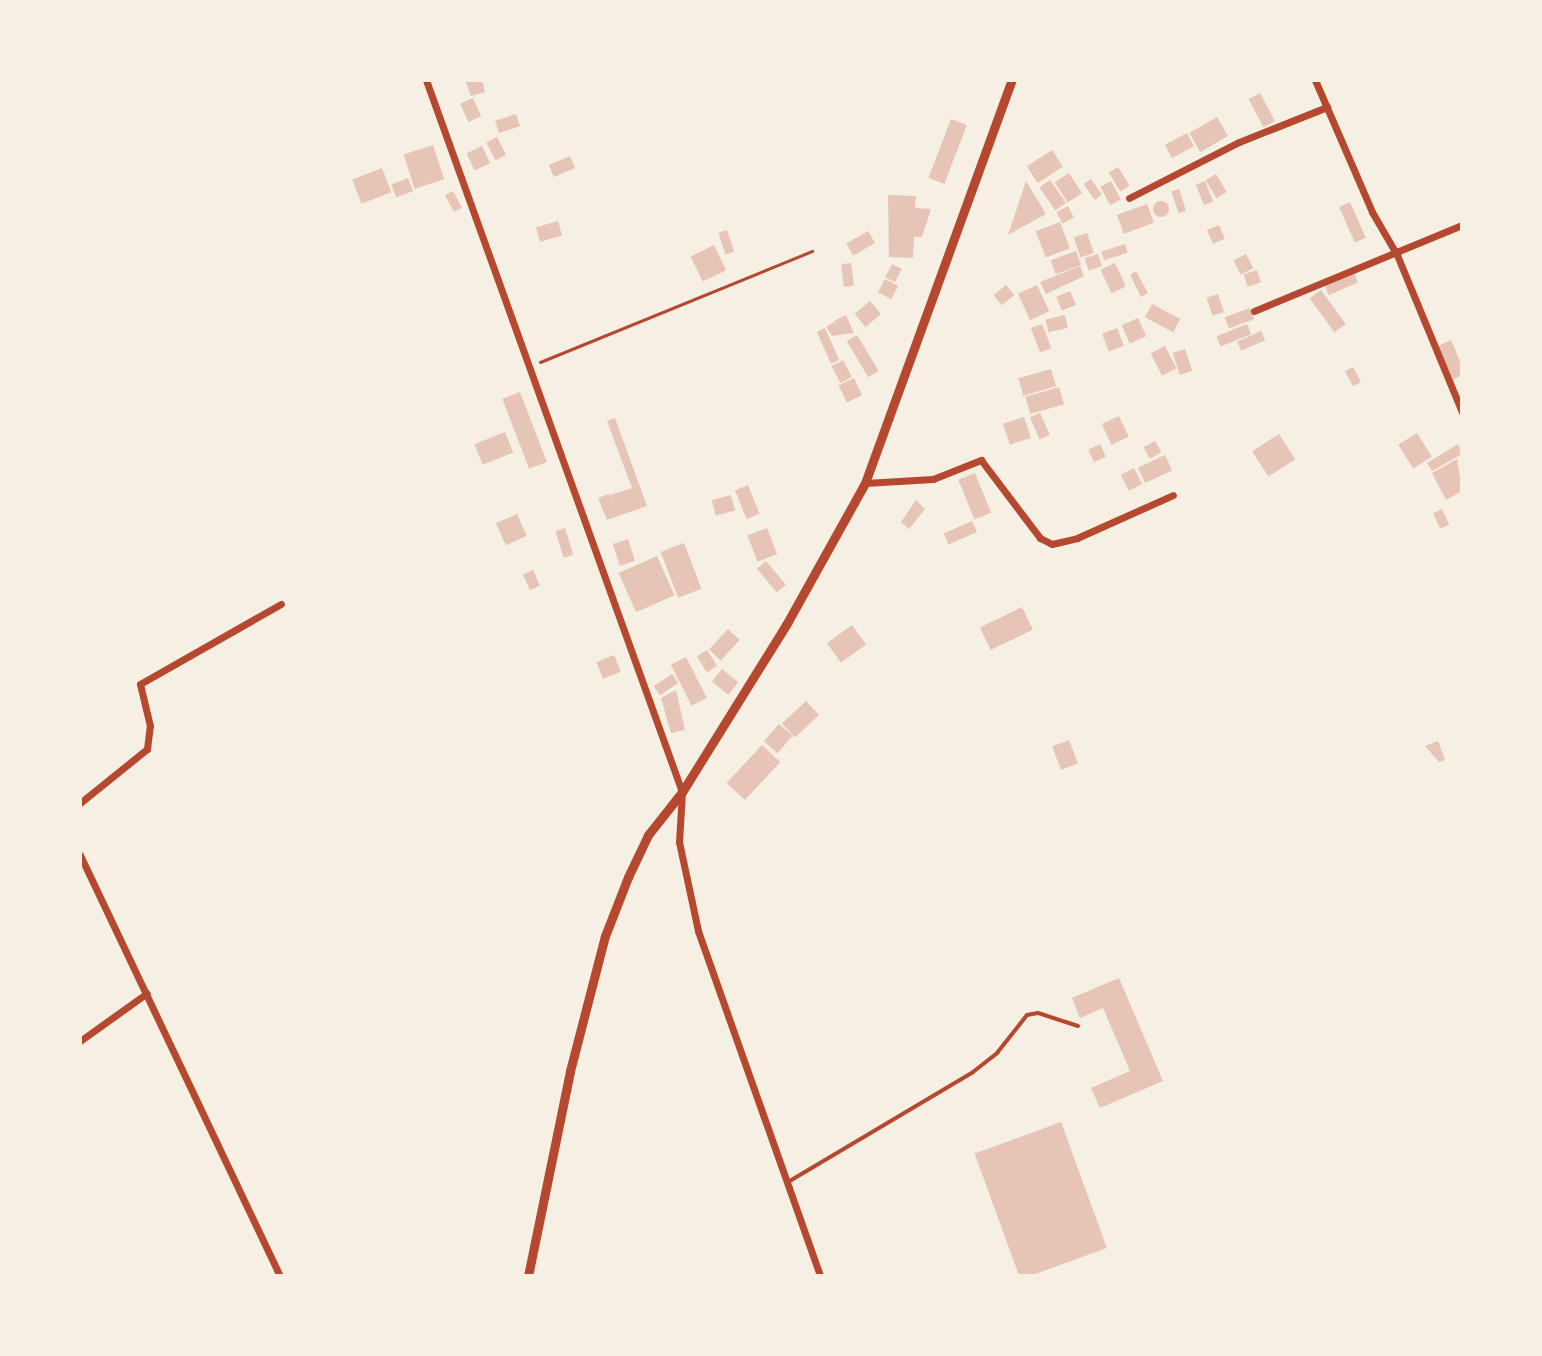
<!DOCTYPE html>
<style>
body{margin:0}
#map{position:relative;width:1542px;height:1356px;overflow:hidden;background:#f6efe4;font-family:Cabin,sans-serif}
div>[style]{position:absolute}
.building>*{inset:0;background:#e6c5b7;transform-origin:0 0}
.round{border-radius:50%}
.path>*{height:3px;margin:-1.5px;padding:0 1.5px;transform-origin:1.5px;border-radius:1.5px;background:#b5482f}
.service>*{height:4px;margin:-2px;padding:0 2px;transform-origin:2px;border-radius:2px;background:#b5482f}
.minor>*{height:7px;margin:-3.5px;padding:0 3.5px;transform-origin:3.5px;border-radius:3.5px;background:#b5482f}
.tertiary>*{height:9px;margin:-4.5px;padding:0 4.5px;transform-origin:4.5px;border-radius:4.5px;background:#b5482f}
span{translate:-50% -50%;white-space:nowrap;text-align:center;line-height:1.15;-webkit-text-stroke:6px #f6efe4;paint-order:stroke}
.frame{position:absolute;inset:0;border:82px solid #f6efe4;pointer-events:none}
</style>
<div id="map">
<div class="building">
<div style="clip-path:polygon(465px 80px,482px 80px,485px 92px,471px 96px)"></div>
<div style="left:1260px;top:93px;width:32px;height:13px;rotate:62deg"></div>
<div style="left:473px;top:98px;width:20px;height:14px;rotate:66deg"></div>
<div style="left:516px;top:114px;width:13px;height:22px;rotate:72deg"></div>
<div style="left:1217px;top:117px;width:22px;height:32px;rotate:60deg"></div>
<div style="left:951px;top:119px;width:17px;height:63px;rotate:21deg"></div>
<div style="left:1187px;top:133px;width:15px;height:25px;rotate:62deg"></div>
<div style="left:497px;top:137px;width:20px;height:12px;rotate:63deg"></div>
<div style="left:433px;top:145px;width:36px;height:31px;rotate:72deg"></div>
<div style="left:482px;top:146px;width:19px;height:17px;rotate:65deg"></div>
<div style="left:1052px;top:150px;width:20px;height:30px;rotate:57deg"></div>
<div style="left:570px;top:156px;width:13px;height:23px;rotate:67deg"></div>
<div style="left:1118px;top:167px;width:22px;height:11px;rotate:58deg"></div>
<div style="left:382px;top:168px;width:26px;height:32px;rotate:69deg"></div>
<div style="left:1069px;top:173px;width:24px;height:17px;rotate:57deg"></div>
<div style="left:1216px;top:174px;width:21px;height:12px;rotate:59deg"></div>
<div style="left:408px;top:178px;width:14px;height:18px;rotate:69deg"></div>
<div style="left:1091px;top:179px;width:19px;height:9px;rotate:55deg"></div>
<div style="left:1050px;top:180px;width:28px;height:13px;rotate:55deg"></div>
<div style="clip-path:polygon(1026px 181px,1046px 214px,1008px 235px)"></div>
<div style="left:1111px;top:181px;width:21px;height:12px;rotate:62deg"></div>
<div style="left:1205px;top:181px;width:22px;height:10px;rotate:68deg"></div>
<div style="left:1179px;top:189px;width:23px;height:8px;rotate:72deg"></div>
<div style="left:453px;top:191px;width:19px;height:9px;rotate:62deg"></div>
<div style="clip-path:polygon(888px 195px,916px 196px,915px 208px,931px 209px,922px 237px,914px 237px,913px 258px,889px 257px)"></div>
<div class="round" style="left:1153px;top:201px;width:16px;height:16px"></div>
<div style="left:1350px;top:202px;width:39px;height:12px;rotate:66deg"></div>
<div style="left:1147px;top:204px;width:20px;height:32px;rotate:70deg"></div>
<div style="left:1068px;top:206px;width:13px;height:13px;rotate:63deg"></div>
<div style="left:558px;top:221px;width:15px;height:23px;rotate:74deg"></div>
<div style="left:1060px;top:222px;width:28px;height:26px;rotate:69deg"></div>
<div style="left:1219px;top:225px;width:15px;height:13px;rotate:67deg"></div>
<div style="left:727px;top:230px;width:23px;height:9px;rotate:72deg"></div>
<div style="left:868px;top:231px;width:14px;height:25px;rotate:60deg"></div>
<div style="left:1087px;top:233px;width:21px;height:14px;rotate:71deg"></div>
<div style="left:1125px;top:244px;width:9px;height:25px;rotate:72deg"></div>
<div style="left:714px;top:245px;width:28px;height:26px;rotate:64deg"></div>
<div style="left:1076px;top:251px;width:15px;height:27px;rotate:70deg"></div>
<div style="left:1098px;top:254px;width:13px;height:14px;rotate:72deg"></div>
<div style="left:1246px;top:254px;width:16px;height:14px;rotate:63deg"></div>
<div style="left:851px;top:263px;width:23px;height:10px;rotate:83deg"></div>
<div style="left:1115px;top:263px;width:26px;height:16px;rotate:65deg"></div>
<div style="left:892px;top:264px;width:11px;height:15px;rotate:27deg"></div>
<div style="clip-path:polygon(1080px 266px,1084px 276px,1046px 294px,1040px 282px)"></div>
<div style="left:1257px;top:270px;width:13px;height:14px;rotate:72deg"></div>
<div style="clip-path:polygon(1136px 271px,1148px 293px,1141px 297px,1130px 275px)"></div>
<div style="left:1354px;top:273px;width:10px;height:32px;rotate:66deg"></div>
<div style="left:885px;top:279px;width:15px;height:15px;rotate:28deg"></div>
<div style="left:1006px;top:285px;width:13px;height:16px;rotate:51deg"></div>
<div style="left:1037px;top:285px;width:29px;height:21px;rotate:65deg"></div>
<div style="left:1321px;top:290px;width:42px;height:14px;rotate:54deg"></div>
<div style="left:1070px;top:291px;width:15px;height:15px;rotate:67deg"></div>
<div style="left:1218px;top:294px;width:19px;height:12px;rotate:72deg"></div>
<div style="left:870px;top:301px;width:17px;height:20px;rotate:50deg"></div>
<div style="left:1152px;top:304px;width:32px;height:15px;rotate:28deg"></div>
<div style="left:1250px;top:308px;width:12px;height:27px;rotate:70deg"></div>
<div style="clip-path:polygon(846px 315px,854px 333px,832px 336px,826px 327px,834px 322px,838px 329px,834px 321px)"></div>
<div style="left:1065px;top:315px;width:13px;height:20px;rotate:77deg"></div>
<div style="left:1138px;top:318px;width:20px;height:18px;rotate:66deg"></div>
<div style="left:1042px;top:324px;width:26px;height:12px;rotate:69deg"></div>
<div style="left:1247px;top:324px;width:11px;height:33px;rotate:68deg"></div>
<div style="left:825px;top:328px;width:35px;height:9px;rotate:66deg"></div>
<div style="left:1117px;top:328px;width:19px;height:16px;rotate:69deg"></div>
<div style="left:1261px;top:331px;width:10px;height:26px;rotate:66deg"></div>
<div style="left:857px;top:335px;width:42px;height:12px;rotate:59deg"></div>
<div style="clip-path:polygon(1451px 340px,1462px 366px,1462px 375px,1453px 380px,1438px 346px)"></div>
<div style="left:1165px;top:346px;width:25px;height:16px;rotate:63deg"></div>
<div style="left:1185px;top:349px;width:23px;height:13px;rotate:72deg"></div>
<div style="left:843px;top:360px;width:19px;height:13px;rotate:62deg"></div>
<div style="left:1353px;top:367px;width:17px;height:9px;rotate:62deg"></div>
<div style="left:1051px;top:369px;width:18px;height:34px;rotate:74deg"></div>
<div style="left:854px;top:378px;width:19px;height:17px;rotate:65deg"></div>
<div style="left:1059px;top:387px;width:18px;height:35px;rotate:74deg"></div>
<div style="left:520px;top:392px;width:75px;height:19px;rotate:69deg"></div>
<div style="left:1040px;top:413px;width:24px;height:11px;rotate:66deg"></div>
<div style="left:1119px;top:416px;width:23px;height:19px;rotate:65deg"></div>
<div style="left:1024px;top:417px;width:22px;height:22px;rotate:72deg"></div>
<div style="clip-path:polygon(615px 418px,647px 506px,607px 520px,598px 498px,609px 494px,615px 510px,610px 495px,632px 488px,607px 421px)"></div>
<div style="left:505px;top:432px;width:22px;height:33px;rotate:68deg"></div>
<div style="left:1417px;top:433px;width:28px;height:22px;rotate:58deg"></div>
<div style="left:1279px;top:434px;width:30px;height:32px;rotate:57deg"></div>
<div style="left:1155px;top:441px;width:13px;height:13px;rotate:61deg"></div>
<div style="left:1100px;top:444px;width:14px;height:13px;rotate:65deg"></div>
<div style="clip-path:polygon(1458px 444px,1462px 454px,1432px 471px,1427px 463px)"></div>
<div style="left:1165px;top:455px;width:17px;height:30px;rotate:65deg"></div>
<div style="clip-path:polygon(1457px 459px,1462px 491px,1446px 500px,1432px 473px)"></div>
<div style="left:1134px;top:468px;width:18px;height:15px;rotate:63deg"></div>
<div style="left:975px;top:473px;width:43px;height:18px;rotate:68deg"></div>
<div style="left:748px;top:485px;width:31px;height:14px;rotate:68deg"></div>
<div style="left:731px;top:495px;width:16px;height:20px;rotate:75deg"></div>
<div style="clip-path:polygon(916px 500px,925px 509px,909px 529px,901px 522px)"></div>
<div style="left:1442px;top:509px;width:17px;height:10px;rotate:65deg"></div>
<div style="left:517px;top:514px;width:24px;height:23px;rotate:66deg"></div>
<div style="left:972px;top:521px;width:12px;height:31px;rotate:66deg"></div>
<div style="left:565px;top:528px;width:28px;height:10px;rotate:73deg"></div>
<div style="left:767px;top:528px;width:28px;height:21px;rotate:69deg"></div>
<div style="left:628px;top:539px;width:23px;height:16px;rotate:72deg"></div>
<div style="left:684px;top:543px;width:49px;height:25px;rotate:69deg"></div>
<div style="left:657px;top:556px;width:43px;height:42px;rotate:66deg"></div>
<div style="left:766px;top:561px;width:31px;height:12px;rotate:50deg"></div>
<div style="left:533px;top:570px;width:17px;height:11px;rotate:66deg"></div>
<div style="left:1022px;top:607px;width:25px;height:47px;rotate:64deg"></div>
<div style="left:852px;top:625px;width:24px;height:31px;rotate:54deg"></div>
<div style="left:728px;top:629px;width:16px;height:28px;rotate:43deg"></div>
<div style="left:707px;top:650px;width:19px;height:12px;rotate:58deg"></div>
<div style="left:614px;top:655px;width:18px;height:19px;rotate:68deg"></div>
<div style="left:686px;top:657px;width:46px;height:17px;rotate:63deg"></div>
<div style="left:722px;top:669px;width:21px;height:16px;rotate:39deg"></div>
<div style="left:672px;top:674px;width:11px;height:22px;rotate:56deg"></div>
<div style="clip-path:polygon(676px 690px,685px 730px,671px 733px,661px 698px)"></div>
<div style="left:806px;top:701px;width:19px;height:33px;rotate:47deg"></div>
<div style="left:779px;top:724px;width:18px;height:23px;rotate:41deg"></div>
<div style="left:1069px;top:740px;width:25px;height:18px;rotate:69deg"></div>
<div style="clip-path:polygon(1438px 741px,1445px 760px,1439px 762px,1425px 746px)"></div>
<div style="left:762px;top:745px;width:25px;height:52px;rotate:43deg"></div>
<div style="clip-path:polygon(1119px 978px,1163px 1081px,1100px 1108px,1091px 1088px,1130px 1071px,1103px 1008px,1080px 1018px,1072px 998px)"></div>
<div style="left:1061px;top:1122px;width:134px;height:92px;rotate:70deg"></div>
</div>
<div class="path">
<div style="left:540px;top:362px;width:294px;rotate:-22.2deg"></div>
</div>
<div class="service">
<div style="left:788px;top:1182px;width:215px;rotate:-30.7deg"></div>
<div style="left:973px;top:1072px;width:31px;rotate:-38deg"></div>
<div style="left:997px;top:1053px;width:48px;rotate:-51.7deg"></div>
<div style="left:1027px;top:1015px;width:11px;rotate:-10deg"></div>
<div style="left:1038px;top:1013px;width:42px;rotate:18deg"></div>
</div>
<div class="minor">
<div style="left:426px;top:80px;width:757px;rotate:70.22deg"></div>
<div style="left:682px;top:792px;width:50px;rotate:93.4deg"></div>
<div style="left:679px;top:842px;width:91px;rotate:77.9deg"></div>
<div style="left:698px;top:931px;width:366px;rotate:70.5deg"></div>
<div style="left:1315px;top:80px;width:144px;rotate:66.6deg"></div>
<div style="left:1372px;top:212px;width:50px;rotate:59.8deg"></div>
<div style="left:1397px;top:255px;width:170px;rotate:67.5deg"></div>
<div style="left:1129px;top:198px;width:123px;rotate:-27deg"></div>
<div style="left:1239px;top:142px;width:95px;rotate:-21.7deg"></div>
<div style="left:1254px;top:311px;width:225px;rotate:-22.5deg"></div>
<div style="left:865px;top:483px;width:68px;rotate:-3.4deg"></div>
<div style="left:933px;top:479px;width:52px;rotate:-21.6deg"></div>
<div style="left:981px;top:460px;width:98px;rotate:52.9deg"></div>
<div style="left:1040px;top:538px;width:13px;rotate:27deg"></div>
<div style="left:1052px;top:544px;width:26px;rotate:-13deg"></div>
<div style="left:1077px;top:538px;width:105px;rotate:-24.1deg"></div>
<div style="left:80px;top:803px;width:86px;rotate:-38.9deg"></div>
<div style="left:147px;top:749px;width:23px;rotate:-83deg"></div>
<div style="left:150px;top:726px;width:43px;rotate:-103.4deg"></div>
<div style="left:140px;top:684px;width:162px;rotate:-29.6deg"></div>
<div style="left:80px;top:855px;width:466px;rotate:64.6deg"></div>
<div style="left:80px;top:1041px;width:82px;rotate:-35.6deg"></div>
</div>
<div class="tertiary">
<div style="left:528px;top:1276px;width:209px;rotate:-78.4deg"></div>
<div style="left:570px;top:1071px;width:139px;rotate:-75.5deg"></div>
<div style="left:605px;top:936px;width:63px;rotate:-68.7deg"></div>
<div style="left:628px;top:877px;width:47px;rotate:-64.5deg"></div>
<div style="left:648px;top:835px;width:55px;rotate:-51.7deg"></div>
<div style="left:682px;top:792px;width:197px;rotate:-58.1deg"></div>
<div style="left:786px;top:625px;width:162px;rotate:-60.9deg"></div>
<div style="left:865px;top:483px;width:429px;rotate:-70deg"></div>
</div>
<div class="frame"></div>
</div>
